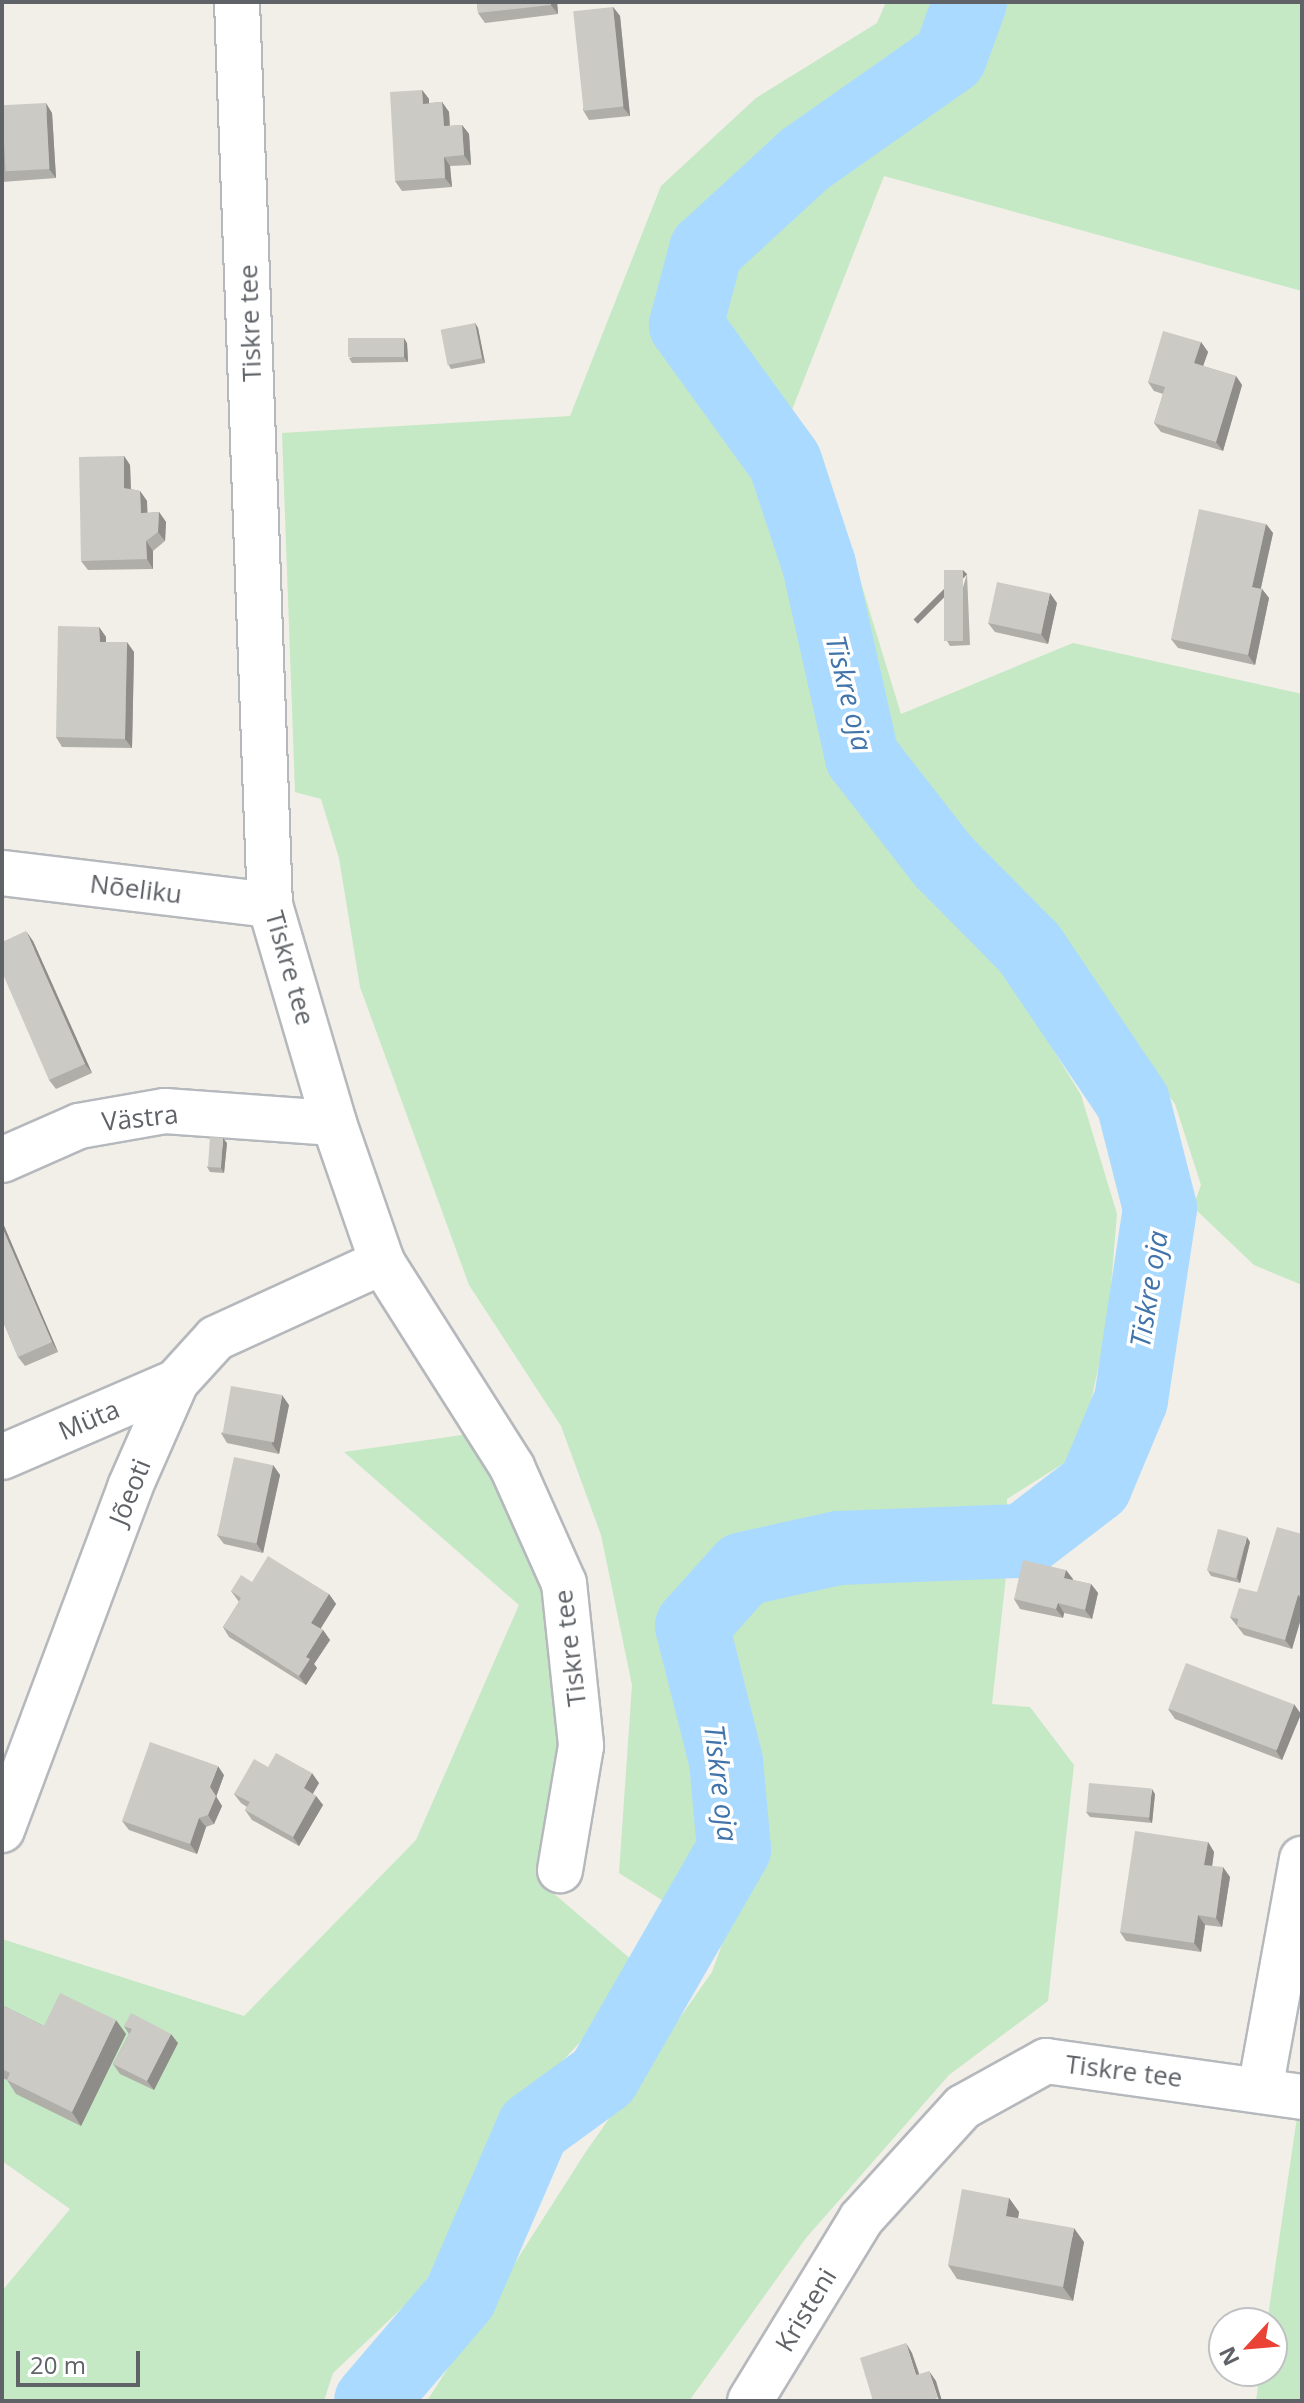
<!DOCTYPE html>
<meta charset="utf-8">
<style>
body{margin:0}
#map{position:relative;width:1304px;height:2403px;overflow:hidden;background:#f1efe8;font-family:"Open Sans",sans-serif}
div>[style]{position:absolute}
.green>*{inset:0;background:#c5e8c5}
.river>*{height:74px;margin:-37px;padding:0 37px;transform-origin:37px;border-radius:37px;background:#aadaff}
.roads{filter:drop-shadow(2px 0 #b5b8bc) drop-shadow(-2px 0 #b5b8bc) drop-shadow(0 2px #b5b8bc) drop-shadow(0 -2px #b5b8bc)}
.minor>*{height:44px;margin:-22px;padding:0 22px;transform-origin:22px;border-radius:22px;background:#fff}
.wall>*{inset:0;background:#afaea9}
.shaded-wall>*{inset:0;background:#8f8d8a;transform-origin:0 0}
.building>*{inset:0;background:#cccac5;transform-origin:0 0}
span{translate:-50% -50%;white-space:nowrap;text-align:center;line-height:1.15;-webkit-text-stroke:7px #fff;paint-order:stroke}
.street-label{font-size:26px;color:#5f6368}
.water-label{font-size:28px;color:#4174aa;font-style:italic}
.frame{position:absolute;inset:0;border:4px solid #5f6368;pointer-events:none}
.north{position:absolute;left:1208px;top:2307px;width:80px;height:80px;box-sizing:border-box;background:#fff;border:2px solid #bfc1c3;border-radius:50%;rotate:244deg;font-size:22px;font-weight:700;line-height:32px;text-align:center;color:#5f6368}
.north::after{content:'';display:block;margin:auto;width:28px;height:36px;background:#ea4335;clip-path:polygon(50% 0,100% 100%,50% 72%,0 100%)}
.scale{position:absolute;left:16px;top:2351px;width:124px;height:36px;box-sizing:border-box;border:4px solid #5f6368;border-top:0;padding-left:10px;font-size:24px;line-height:28px;white-space:nowrap;color:#5f6368;-webkit-text-stroke:6px #fff;paint-order:stroke}
</style>
<div id="map">
<div class="green">
<div style="clip-path:polygon(886px 2px,1302px 2px,1302px 291px,884px 176px,790px 415px,822px 455px,901px 714px,1073px 643px,1302px 694px,1302px 1285px,1254px 1265px,1193px 1207px,1201px 1185px,1175px 1104px,1096px 997px,1016px 989px,1081px 1095px,1117px 1214px,1108px 1322px,1080px 1453px,1007px 1499px,1008px 1558px,992px 1704px,1030px 1707px,1074px 1765px,1048px 2001px,949px 2075px,806px 2238px,689px 2401px,427px 2401px,585px 2153px,712px 1972px,724px 1939px,619px 1873px,632px 1685px,601px 1535px,561px 1426px,469px 1285px,360px 987px,339px 858px,321px 799px,295px 792px,282px 433px,570px 416px,661px 186px,756px 98px,877px 23px)"></div>
<div style="clip-path:polygon(469px 1434px,545px 1591px,566px 1741px,540px 1882px,646px 1972px,523px 2103px,421px 2290px,333px 2373px,324px 2401px,2px 2401px,2px 2291px,70px 2209px,2px 2161px,2px 2078px,20px 2086px,54px 2039px,2px 2013px,2px 1939px,244px 2016px,416px 1840px,519px 1605px,344px 1452px)"></div>
<div style="clip-path:polygon(1297px 2117px,1302px 2118px,1302px 2401px,1256px 2401px,1260px 2371px,1272px 2371px,1272px 2323px,1267px 2323px)"></div>
</div>
<div class="river">
<div style="left:371px;top:2401px;width:137px;rotate:-49.4deg"></div>
<div style="left:460px;top:2297px;width:184px;rotate:-66.6deg"></div>
<div style="left:533px;top:2128px;width:87px;rotate:-36.1deg"></div>
<div style="left:603px;top:2077px;width:263px;rotate:-60.1deg"></div>
<div style="left:734px;top:1849px;width:88px;rotate:-95.2deg"></div>
<div style="left:726px;top:1761px;width:139px;rotate:-104.1deg"></div>
<div style="left:692px;top:1626px;width:76px;rotate:-48.2deg"></div>
<div style="left:743px;top:1569px;width:97px;rotate:-12.5deg"></div>
<div style="left:838px;top:1548px;width:185px;rotate:-2.2deg"></div>
<div style="left:1023px;top:1541px;width:91px;rotate:-37.4deg"></div>
<div style="left:1095px;top:1486px;width:93px;rotate:-67.3deg"></div>
<div style="left:1131px;top:1400px;width:194px;rotate:-81.4deg"></div>
<div style="left:1160px;top:1208px;width:109px;rotate:-104.3deg"></div>
<div style="left:1133px;top:1102px;width:186px;rotate:-124deg"></div>
<div style="left:1029px;top:948px;width:122px;rotate:-134.7deg"></div>
<div style="left:943px;top:861px;width:132px;rotate:-127.9deg"></div>
<div style="left:862px;top:757px;width:197px;rotate:-102.6deg"></div>
<div style="left:819px;top:565px;width:108px;rotate:-108.3deg"></div>
<div style="left:785px;top:462px;width:169px;rotate:-125.9deg"></div>
<div style="left:686px;top:325px;width:78px;rotate:-75.1deg"></div>
<div style="left:706px;top:250px;width:134px;rotate:-42.6deg"></div>
<div style="left:805px;top:159px;width:177px;rotate:-35.1deg"></div>
<div style="left:950px;top:57px;width:59px;rotate:-70deg"></div>
</div>
<div class="roads">
<div class="minor">
<div style="left:237px;top:2px;width:904px;rotate:87.91deg"></div>
<div style="left:270px;top:905px;width:227px;rotate:73.6deg"></div>
<div style="left:334px;top:1123px;width:147px;rotate:70.9deg"></div>
<div style="left:382px;top:1262px;width:243px;rotate:57.6deg"></div>
<div style="left:512px;top:1467px;width:127px;rotate:65.9deg"></div>
<div style="left:564px;top:1583px;width:164px;rotate:84deg"></div>
<div style="left:581px;top:1746px;width:126px;rotate:99.6deg"></div>
<div style="left:2px;top:873px;width:270px;rotate:6.8deg"></div>
<div style="left:2px;top:1160px;width:84px;rotate:-23.8deg"></div>
<div style="left:79px;top:1126px;width:87px;rotate:-9.9deg"></div>
<div style="left:165px;top:1111px;width:169px;rotate:4.1deg"></div>
<div style="left:2px;top:1457px;width:189px;rotate:-23.3deg"></div>
<div style="left:2px;top:1830px;width:366px;rotate:-69.5deg"></div>
<div style="left:130px;top:1487px;width:115px;rotate:-66.3deg"></div>
<div style="left:176px;top:1382px;width:59px;rotate:-47.7deg"></div>
<div style="left:216px;top:1338px;width:183px;rotate:-24.6deg"></div>
<div style="left:1260px;top:2090px;width:235px;rotate:-79.7deg"></div>
<div style="left:750px;top:2401px;width:213px;rotate:-58.6deg"></div>
<div style="left:861px;top:2219px;width:151px;rotate:-47.7deg"></div>
<div style="left:963px;top:2107px;width:95px;rotate:-29deg"></div>
<div style="left:1046px;top:2061px;width:259px;rotate:8deg"></div>
</div>
</div>
<div class="wall">
<div style="clip-path:polygon(477px 2px,557px 2px,558px 14px,485px 23px,478px 13px)"></div>
<div style="clip-path:polygon(613px 7px,620px 16px,630px 116px,589px 120px,583px 110px)"></div>
<div style="clip-path:polygon(422px 90px,429px 99px,429px 103px,442px 102px,449px 112px,450px 126px,462px 125px,469px 134px,471px 165px,450px 166px,452px 187px,402px 191px,395px 181px)"></div>
<div style="clip-path:polygon(2px 106px,52px 113px,56px 178px,2px 182px)"></div>
<div style="clip-path:polygon(475px 323px,478px 328px,485px 363px,451px 369px,448px 364px)"></div>
<div style="clip-path:polygon(1201px 342px,1208px 352px,1203px 366px,1236px 376px,1242px 385px,1223px 451px,1161px 432px,1154px 423px,1163px 394px,1154px 391px,1148px 382px)"></div>
<div style="clip-path:polygon(407px 343px,408px 362px,352px 363px,349px 358px)"></div>
<div style="clip-path:polygon(124px 456px,130px 465px,131px 489px,140px 491px,147px 501px,147px 513px,159px 512px,166px 522px,165px 541px,153px 551px,153px 569px,88px 570px,81px 561px)"></div>
<div style="clip-path:polygon(1266px 524px,1273px 533px,1261px 588px,1262px 589px,1269px 598px,1255px 665px,1178px 648px,1171px 639px)"></div>
<div style="clip-path:polygon(967px 574px,970px 645px,950px 646px,947px 641px)"></div>
<div style="clip-path:polygon(1057px 603px,1048px 644px,995px 632px,988px 623px)"></div>
<div style="clip-path:polygon(99px 627px,106px 637px,106px 642px,134px 652px,132px 748px,62px 747px,56px 737px)"></div>
<div style="clip-path:polygon(33px 941px,92px 1073px,56px 1089px,49px 1080px)"></div>
<div style="clip-path:polygon(227px 1143px,224px 1173px,210px 1172px,207px 1167px)"></div>
<div style="clip-path:polygon(2px 1221px,58px 1352px,25px 1366px,18px 1357px,2px 1319px)"></div>
<div style="clip-path:polygon(289px 1405px,279px 1454px,227px 1443px,221px 1433px)"></div>
<div style="clip-path:polygon(273px 1465px,280px 1475px,263px 1553px,224px 1544px,217px 1535px)"></div>
<div style="clip-path:polygon(1302px 1534px,1302px 1615px,1292px 1649px,1244px 1635px,1230px 1617px,1257px 1592px)"></div>
<div style="clip-path:polygon(1250px 1542px,1240px 1583px,1211px 1576px,1208px 1571px)"></div>
<div style="clip-path:polygon(1066px 1570px,1073px 1580px,1091px 1584px,1098px 1593px,1092px 1619px,1064px 1613px,1063px 1618px,1020px 1609px,1014px 1599px)"></div>
<div style="clip-path:polygon(252px 1582px,329px 1594px,336px 1604px,320px 1628px,323px 1630px,330px 1640px,314px 1664px,317px 1668px,306px 1685px,229px 1637px,223px 1627px,239px 1602px,231px 1591px)"></div>
<div style="clip-path:polygon(1168px 1709px,1301px 1714px,1282px 1760px,1175px 1719px)"></div>
<div style="clip-path:polygon(268px 1767px,319px 1783px,313px 1794px,316px 1796px,323px 1805px,299px 1846px,252px 1820px,245px 1810px,247px 1807px,241px 1803px,234px 1794px)"></div>
<div style="clip-path:polygon(224px 1775px,216px 1797px,222px 1806px,214px 1824px,206px 1827px,197px 1854px,129px 1830px,122px 1821px)"></div>
<div style="clip-path:polygon(1155px 1794px,1152px 1823px,1090px 1817px,1086px 1812px)"></div>
<div style="clip-path:polygon(1208px 1842px,1214px 1852px,1212px 1866px,1230px 1877px,1222px 1927px,1205px 1925px,1201px 1952px,1126px 1941px,1120px 1932px)"></div>
<div style="clip-path:polygon(2px 2005px,44px 2026px,126px 2034px,81px 2126px,16px 2094px,7px 2080px,2px 2078px)"></div>
<div style="clip-path:polygon(124px 2026px,178px 2043px,154px 2090px,120px 2074px,113px 2064px,129px 2034px)"></div>
<div style="clip-path:polygon(1009px 2198px,1019px 2212px,1018px 2218px,1084px 2242px,1073px 2301px,957px 2279px,948px 2265px)"></div>
</div>
<div class="shaded-wall">
<div style="clip-path:polygon(551px 2px,557px 2px,558px 14px,551px 5px)"></div>
<div style="clip-path:polygon(613px 7px,620px 16px,630px 116px,623px 107px)"></div>
<div style="clip-path:polygon(422px 90px,429px 99px,429px 113px,423px 104px)"></div>
<div style="clip-path:polygon(442px 102px,449px 112px,450px 136px,444px 126px)"></div>
<div style="clip-path:polygon(46px 103px,52px 113px,56px 178px,49px 169px)"></div>
<div style="clip-path:polygon(462px 125px,469px 134px,471px 165px,464px 155px)"></div>
<div style="clip-path:polygon(444px 157px,450px 166px,452px 187px,445px 178px)"></div>
<div style="clip-path:polygon(475px 323px,478px 328px,485px 363px,482px 358px)"></div>
<div style="clip-path:polygon(404px 338px,407px 343px,408px 362px,404px 357px)"></div>
<div style="clip-path:polygon(1201px 342px,1208px 352px,1201px 372px,1194px 363px)"></div>
<div style="clip-path:polygon(1236px 376px,1242px 385px,1223px 451px,1216px 442px)"></div>
<div style="clip-path:polygon(124px 456px,130px 465px,131px 497px,124px 488px)"></div>
<div style="clip-path:polygon(140px 491px,147px 501px,148px 523px,141px 513px)"></div>
<div style="clip-path:polygon(159px 512px,166px 522px,165px 541px,158px 532px)"></div>
<div style="clip-path:polygon(1266px 524px,1273px 533px,1259px 596px,1252px 587px)"></div>
<div style="clip-path:polygon(146px 541px,153px 551px,153px 569px,147px 559px)"></div>
<div style="left:963px;top:570px;width:6px;height:70px;rotate:45deg"></div>
<div style="clip-path:polygon(1262px 589px,1269px 598px,1255px 665px,1248px 655px)"></div>
<div style="clip-path:polygon(1050px 593px,1057px 603px,1048px 644px,1041px 634px)"></div>
<div style="clip-path:polygon(99px 627px,106px 637px,106px 651px,100px 642px)"></div>
<div style="clip-path:polygon(127px 642px,134px 652px,132px 748px,125px 739px)"></div>
<div style="clip-path:polygon(26px 931px,33px 941px,92px 1073px,85px 1064px)"></div>
<div style="clip-path:polygon(223px 1138px,227px 1143px,224px 1173px,221px 1168px)"></div>
<div style="clip-path:polygon(2px 1221px,58px 1352px,52px 1342px,2px 1227px)"></div>
<div style="clip-path:polygon(282px 1395px,289px 1405px,279px 1454px,272px 1444px)"></div>
<div style="clip-path:polygon(273px 1465px,280px 1475px,263px 1553px,256px 1543px)"></div>
<div style="clip-path:polygon(1247px 1537px,1250px 1542px,1240px 1583px,1237px 1578px)"></div>
<div style="clip-path:polygon(1066px 1570px,1073px 1579px,1071px 1587px,1064px 1578px)"></div>
<div style="clip-path:polygon(1091px 1584px,1098px 1593px,1092px 1619px,1085px 1610px)"></div>
<div style="clip-path:polygon(329px 1594px,336px 1604px,318px 1633px,311px 1623px)"></div>
<div style="clip-path:polygon(1298px 1595px,1302px 1600px,1302px 1615px,1292px 1649px,1285px 1640px)"></div>
<div style="clip-path:polygon(1058px 1603px,1064px 1613px,1063px 1618px,1056px 1609px)"></div>
<div style="clip-path:polygon(323px 1630px,330px 1640px,314px 1664px,317px 1668px,306px 1685px,299px 1676px,306px 1657px)"></div>
<div style="clip-path:polygon(1294px 1704px,1301px 1714px,1282px 1760px,1276px 1751px)"></div>
<div style="clip-path:polygon(218px 1766px,224px 1775px,216px 1797px,210px 1787px)"></div>
<div style="clip-path:polygon(312px 1773px,319px 1783px,310px 1798px,304px 1788px)"></div>
<div style="clip-path:polygon(1152px 1789px,1155px 1794px,1152px 1823px,1149px 1819px)"></div>
<div style="clip-path:polygon(216px 1796px,222px 1806px,214px 1824px,208px 1815px)"></div>
<div style="clip-path:polygon(316px 1796px,323px 1805px,299px 1846px,293px 1837px)"></div>
<div style="clip-path:polygon(199px 1818px,206px 1827px,197px 1854px,190px 1844px)"></div>
<div style="clip-path:polygon(1208px 1842px,1214px 1852px,1211px 1874px,1204px 1865px)"></div>
<div style="clip-path:polygon(1223px 1867px,1230px 1877px,1222px 1927px,1216px 1918px)"></div>
<div style="clip-path:polygon(1198px 1915px,1205px 1925px,1201px 1952px,1194px 1943px)"></div>
<div style="clip-path:polygon(116px 2020px,126px 2034px,81px 2126px,72px 2112px)"></div>
<div style="clip-path:polygon(171px 2034px,178px 2043px,154px 2090px,147px 2081px)"></div>
<div style="clip-path:polygon(1009px 2198px,1019px 2212px,1016px 2229px,1006px 2216px)"></div>
<div style="clip-path:polygon(1074px 2228px,1084px 2242px,1073px 2301px,1063px 2287px)"></div>
<div style="clip-path:polygon(906px 2343px,912px 2353px,923px 2385px,916px 2375px)"></div>
<div style="clip-path:polygon(929px 2371px,936px 2381px,942px 2401px,940px 2401px,938px 2398px)"></div>
</div>
<div class="building">
<div style="clip-path:polygon(477px 2px,551px 2px,551px 5px,478px 13px)"></div>
<div style="left:613px;top:7px;width:100px;height:40px;rotate:84deg"></div>
<div style="clip-path:polygon(422px 90px,423px 104px,442px 102px,444px 126px,462px 125px,464px 155px,444px 157px,445px 178px,395px 181px,390px 92px)"></div>
<div style="left:46px;top:103px;width:66px;height:44px;rotate:87deg"></div>
<div style="left:475px;top:323px;width:36px;height:35px;rotate:79deg"></div>
<div style="clip-path:polygon(1163px 331px,1201px 342px,1194px 363px,1236px 376px,1216px 442px,1154px 423px,1165px 387px,1148px 382px)"></div>
<div style="left:404px;top:338px;width:19px;height:56px;rotate:90deg"></div>
<div style="clip-path:polygon(124px 456px,124px 488px,140px 491px,141px 513px,159px 512px,158px 532px,146px 541px,147px 559px,81px 561px,79px 457px)"></div>
<div style="clip-path:polygon(1199px 509px,1266px 524px,1252px 587px,1262px 589px,1248px 655px,1171px 639px)"></div>
<div style="left:944px;top:570px;width:19px;height:71px"></div>
<div style="left:997px;top:582px;width:54px;height:42px;rotate:12deg"></div>
<div style="clip-path:polygon(58px 626px,99px 627px,100px 642px,127px 642px,125px 739px,56px 737px)"></div>
<div style="clip-path:polygon(26px 931px,85px 1064px,49px 1080px,2px 972px,2px 942px)"></div>
<div style="left:210px;top:1137px;width:13px;height:30px;rotate:4deg"></div>
<div style="clip-path:polygon(2px 1227px,52px 1342px,18px 1357px,2px 1319px)"></div>
<div style="left:231px;top:1386px;width:52px;height:48px;rotate:10deg"></div>
<div style="left:234px;top:1457px;width:40px;height:80px;rotate:12deg"></div>
<div style="clip-path:polygon(1277px 1527px,1302px 1534px,1302px 1596px,1298px 1595px,1285px 1640px,1237px 1626px,1238px 1619px,1230px 1617px,1239px 1588px,1257px 1592px)"></div>
<div style="left:1218px;top:1529px;width:30px;height:43px;rotate:15deg"></div>
<div style="clip-path:polygon(268px 1556px,329px 1594px,311px 1623px,323px 1630px,306px 1657px,310px 1659px,299px 1676px,223px 1627px,241px 1598px,231px 1591px,241px 1575px,252px 1582px)"></div>
<div style="clip-path:polygon(1023px 1560px,1066px 1570px,1064px 1578px,1091px 1584px,1085px 1610px,1058px 1603px,1056px 1609px,1014px 1599px)"></div>
<div style="left:1186px;top:1663px;width:116px;height:49px;rotate:21deg"></div>
<div style="clip-path:polygon(150px 1742px,218px 1766px,210px 1787px,216px 1796px,208px 1815px,199px 1818px,190px 1844px,122px 1821px)"></div>
<div style="clip-path:polygon(276px 1753px,312px 1773px,304px 1788px,316px 1796px,293px 1837px,245px 1810px,250px 1802px,234px 1794px,254px 1759px,268px 1767px)"></div>
<div style="left:1089px;top:1783px;width:63px;height:29px;rotate:5deg"></div>
<div style="clip-path:polygon(1135px 1831px,1208px 1842px,1204px 1865px,1223px 1867px,1216px 1918px,1198px 1915px,1194px 1943px,1120px 1932px)"></div>
<div style="clip-path:polygon(60px 1993px,116px 2020px,72px 2112px,7px 2080px,10px 2073px,2px 2069px,2px 2005px,44px 2026px)"></div>
<div style="clip-path:polygon(131px 2013px,171px 2034px,147px 2081px,113px 2064px,132px 2029px,124px 2026px)"></div>
<div style="clip-path:polygon(962px 2189px,1009px 2198px,1006px 2216px,1074px 2228px,1063px 2287px,948px 2265px)"></div>
<div style="clip-path:polygon(906px 2343px,916px 2375px,929px 2371px,938px 2398px,929px 2401px,873px 2401px,860px 2358px)"></div>
</div>
<div class="street-label">
<span style="left:250px;top:323px;rotate:-92deg">Tiskre tee</span>
<span style="left:136px;top:889px;rotate:7deg">Nõeliku</span>
<span style="left:290px;top:968px;rotate:74deg">Tiskre tee</span>
<span style="left:140px;top:1118px;rotate:-6deg">Västra</span>
<span style="left:89px;top:1420px;rotate:-23deg">Müta</span>
<span style="left:130px;top:1492px;rotate:-68deg">Jõeoti</span>
<span style="left:570px;top:1648px;rotate:-97deg">Tiskre tee</span>
<span style="left:1124px;top:2071px;rotate:7deg">Tiskre tee</span>
<span style="left:806px;top:2310px;rotate:-59deg">Kristeni</span>
</div>
<div class="water-label">
<span style="left:850px;top:693px;rotate:76deg">Tiskre oja</span>
<span style="left:1148px;top:1289px;rotate:-81deg">Tiskre oja</span>
<span style="left:722px;top:1783px;rotate:83deg">Tiskre oja</span>
</div>
<div class="frame"></div>
<div class="north">N</div>
<div class="scale">20 m</div>
</div>
